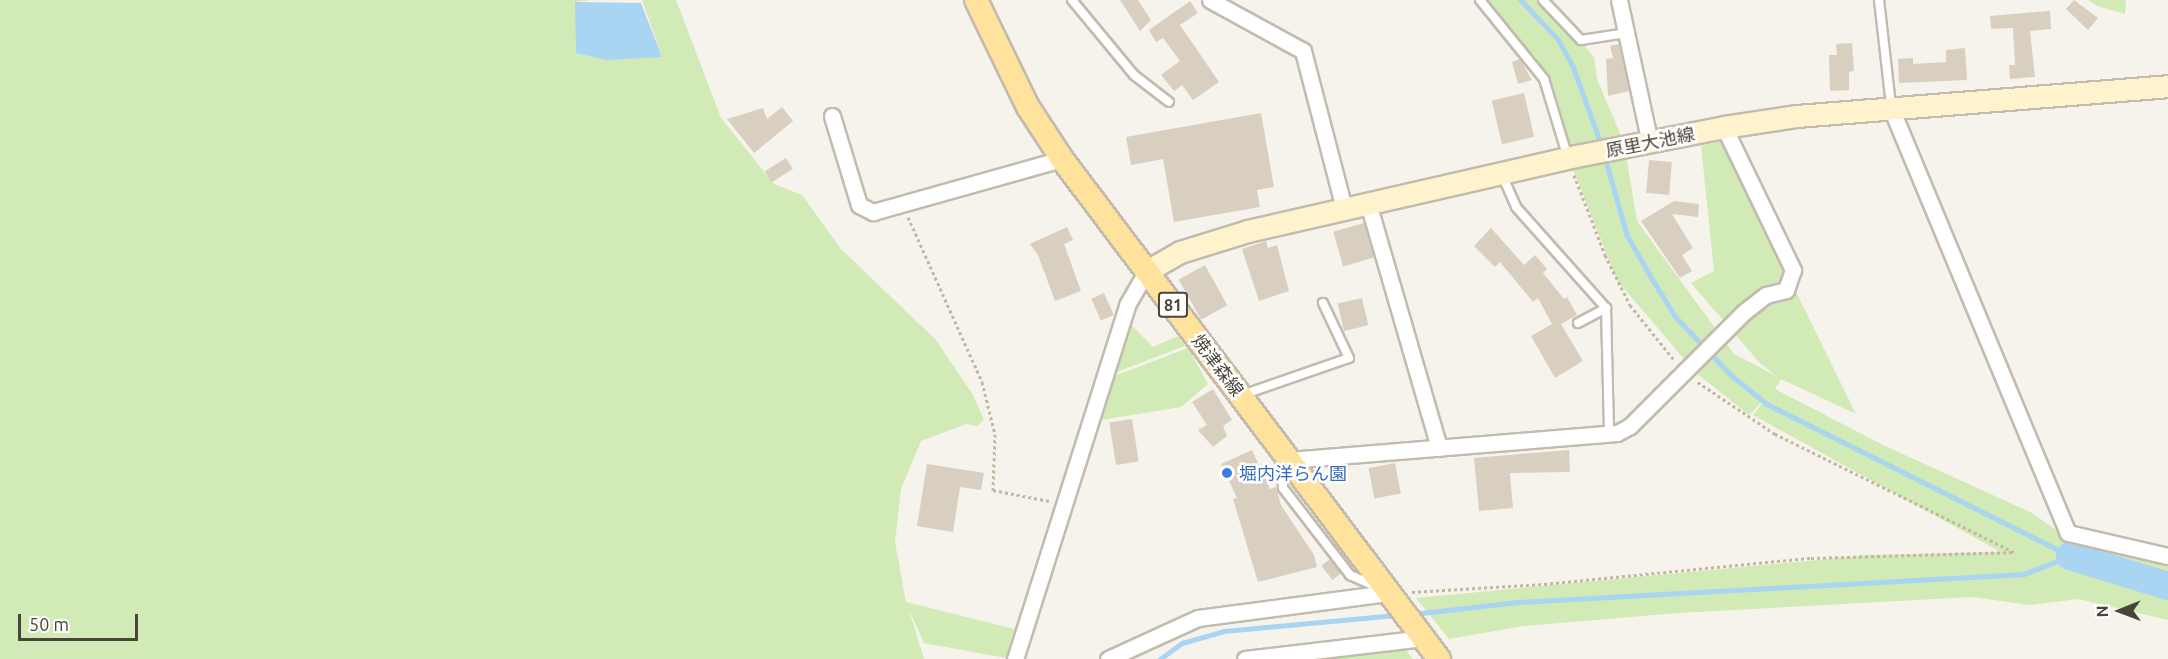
<!DOCTYPE html>
<meta charset="utf-8">
<style>
body{margin:0}
#map{position:relative;width:2168px;height:659px;overflow:hidden;background:#f6f3ec;font-family:Ubuntu,"Noto Sans JP",sans-serif}
div>[style]{position:absolute}
.green>*{inset:0;background:#d2eab5}
.water>*{inset:0;background:#a9d4f2}
.stream>*{height:4.5px;margin:-2.25px;padding:0 2.25px;transform-origin:2.25px;border-radius:2.25px;background:#a9d4f2}
.river>*{height:28px;margin:-14px;padding:0 14px;transform-origin:14px;border-radius:14px;background:#a9d4f2}
.building>*{inset:0;background:#d8cfc1;transform-origin:0 0}
.path>*{height:3px;margin-top:-1.5px;transform-origin:0;background:repeating-linear-gradient(90deg,#c4b79f 0 3px,transparent 0 6px)}
.roads{filter:drop-shadow(2px 0 #c2bbae) drop-shadow(-2px 0 #c2bbae) drop-shadow(0 2px #c2bbae) drop-shadow(0 -2px #c2bbae)}
.service>*{height:8px;margin:-4px;padding:0 4px;transform-origin:4px;border-radius:4px;background:#fff}
.minor>*{height:15px;margin:-7.5px;padding:0 7.5px;transform-origin:7.5px;border-radius:7.5px;background:#fff}
.secondary>*{height:21px;margin:-10.5px;padding:0 10.5px;transform-origin:10.5px;border-radius:10.5px;background:#fff3cd}
.primary>*{height:22px;margin:-11px;padding:0 11px;transform-origin:11px;border-radius:11px;background:#ffe39c}
.dots>*{width:16px;height:16px;translate:-50% -50%;box-sizing:border-box;border:3px solid #fff;border-radius:50%}
span{translate:-50% -50%;white-space:nowrap;text-align:center;line-height:1.15;-webkit-text-stroke:5px #fff;paint-order:stroke}
.shield-label span{padding:2px 4px;background:#fff;border:2px solid;border-radius:4px;-webkit-text-stroke-width:0}
.shield-label{font-size:16px;color:#4b4439;font-weight:700}
.street-label{font-size:18px;color:#4b4439}
.shop-label{font-size:18px;color:#366cbe}
.left{translate:0 -50%;text-align:left}
.north{position:absolute;left:2090px;top:581px;width:60px;height:60px;-webkit-text-stroke:4px #fff;paint-order:stroke;rotate:269deg;font-size:16px;font-weight:700;line-height:24px;text-align:center;color:#4b4439}
.north::after{content:'';display:block;margin:auto;width:21px;height:27px;background:#4b4439;clip-path:polygon(50% 0,100% 100%,50% 72%,0 100%)}
.scale{position:absolute;left:18px;top:614px;width:120px;height:27px;box-sizing:border-box;border:3px solid #4b4439;border-top:0;padding-left:8px;font-size:18px;line-height:21px;white-space:nowrap;color:#4b4439;-webkit-text-stroke:4px #fff;paint-order:stroke}
</style>
<div id="map">
<div class="green">
<div style="clip-path:polygon(0 0,592px 0,575px 2px,662px 57px,642px 0,676px 0,721px 118px,774px 184px,802px 195px,841px 249px,936px 340px,973px 395px,984px 420px,977px 426px,966px 424px,921px 441px,901px 489px,895px 542px,906px 602px,1014px 629px,1006px 658px,924px 643px,909px 610px,924px 659px,0 659px)"></div>
<div style="clip-path:polygon(1475px 0,1545px 0,1594px 57px,1597px 79px,1624px 143px,1637px 221px,1734px 354px,1776px 376px,1759px 362px,1691px 283px,1714px 271px,1701px 146px,1722px 141px,1856px 414px,1781px 379px,1775px 389px,1883px 445px,2032px 513px,2056px 530px,2136px 558px,2168px 561px,2168px 620px,2078px 599px,2029px 605px,1973px 597px,1678px 613px,1523px 626px,1449px 639px,1416px 598px,1869px 555px,2001px 552px,1753px 415px,1768px 396px,1749px 415px,1695px 372px,1617px 280px,1570px 162px,1536px 57px)"></div>
<div style="clip-path:polygon(2088px 0,2126px 0,2125px 14px,2097px 6px)"></div>
<div style="clip-path:polygon(1129px 323px,1153px 347px,1178px 336px,1185px 346px,1114px 373px)"></div>
<div style="clip-path:polygon(1188px 348px,1208px 384px,1181px 407px,1101px 420px,1112px 377px)"></div>
<div style="clip-path:polygon(1398px 640px,1413px 659px,1261px 659px)"></div>
</div>
<div class="water">
<div style="clip-path:polygon(575px 2px,641px 3px,662px 57px,607px 60px,576px 53px)"></div>
</div>
<div class="stream">
<div style="left:1521px;top:0;width:54px;rotate:46.5deg"></div>
<div style="left:1558px;top:39px;width:31px;rotate:61deg"></div>
<div style="left:1573px;top:66px;width:85px;rotate:70.1deg"></div>
<div style="left:1605px;top:157px;width:81px;rotate:74.2deg"></div>
<div style="left:1627px;top:235px;width:46px;rotate:60.1deg"></div>
<div style="left:1650px;top:275px;width:48px;rotate:58.6deg"></div>
<div style="left:1675px;top:316px;width:80px;rotate:46.5deg"></div>
<div style="left:1730px;top:374px;width:48px;rotate:39deg"></div>
<div style="left:1767px;top:404px;width:339px;rotate:26.6deg"></div>
<div style="left:1413px;top:614px;width:107px;rotate:-6.5deg"></div>
<div style="left:1519px;top:602px;width:506px;rotate:-3.17deg"></div>
<div style="left:2024px;top:574px;width:49px;rotate:-21.4deg"></div>
<div style="left:1160px;top:659px;width:27px;rotate:-36deg"></div>
<div style="left:1182px;top:643px;width:44px;rotate:-15.9deg"></div>
<div style="left:1224px;top:631px;width:175px;rotate:-5.3deg"></div>
</div>
<div class="river">
<div style="left:2070px;top:556px;width:102px;rotate:17deg"></div>
</div>
<div class="building">
<div style="clip-path:polygon(1120px 0,1138px 0,1151px 20px,1140px 31px)"></div>
<div style="clip-path:polygon(2074px 0,2098px 18px,2088px 30px,2066px 9px)"></div>
<div style="clip-path:polygon(1190px 1px,1198px 13px,1180px 25px,1219px 82px,1193px 100px,1182px 85px,1174px 91px,1161px 75px,1180px 61px,1163px 38px,1156px 42px,1149px 30px)"></div>
<div style="clip-path:polygon(2050px 11px,2051px 29px,2030px 31px,2035px 77px,2010px 79px,2009px 65px,2015px 65px,2013px 28px,1991px 29px,1990px 16px)"></div>
<div style="clip-path:polygon(1852px 43px,1854px 71px,1849px 72px,1849px 90px,1830px 91px,1829px 55px,1837px 55px,1836px 44px)"></div>
<div style="clip-path:polygon(1619px 44px,1629px 91px,1608px 96px,1606px 59px,1613px 58px,1610px 46px)"></div>
<div style="clip-path:polygon(1965px 48px,1967px 80px,1899px 83px,1898px 59px,1913px 58px,1913px 64px,1946px 62px,1946px 50px)"></div>
<div style="clip-path:polygon(1520px 59px,1532px 80px,1518px 84px,1512px 62px)"></div>
<div style="left:1524px;top:93px;width:45px;height:33px;rotate:77deg"></div>
<div style="clip-path:polygon(782px 107px,793px 121px,754px 153px,727px 119px,763px 108px,767px 119px)"></div>
<div style="clip-path:polygon(1261px 113px,1274px 187px,1257px 190px,1260px 207px,1174px 222px,1163px 159px,1131px 165px,1126px 137px)"></div>
<div style="left:786px;top:158px;width:13px;height:25px;rotate:58deg"></div>
<div style="left:1649px;top:160px;width:23px;height:33px;rotate:5deg"></div>
<div style="clip-path:polygon(1674px 201px,1699px 204px,1698px 217px,1672px 214px,1693px 248px,1682px 255px,1692px 271px,1680px 278px,1641px 221px)"></div>
<div style="left:1364px;top:223px;width:36px;height:32px;rotate:74deg"></div>
<div style="clip-path:polygon(1067px 227px,1073px 240px,1064px 244px,1081px 291px,1055px 301px,1038px 255px,1030px 244px)"></div>
<div style="clip-path:polygon(1491px 228px,1524px 265px,1535px 255px,1547px 269px,1543px 273px,1564px 299px,1567px 297px,1577px 315px,1561px 324px,1583px 361px,1555px 378px,1531px 336px,1552px 324px,1538px 298px,1533px 302px,1500px 262px,1495px 267px,1474px 246px)"></div>
<div style="clip-path:polygon(1266px 241px,1268px 248px,1277px 245px,1289px 291px,1259px 301px,1242px 249px)"></div>
<div style="left:1205px;top:265px;width:46px;height:30px;rotate:61deg"></div>
<div style="left:1104px;top:293px;width:24px;height:14px;rotate:66deg"></div>
<div style="left:1362px;top:298px;width:28px;height:25px;rotate:77deg"></div>
<div style="clip-path:polygon(1213px 389px,1232px 420px,1223px 426px,1227px 436px,1213px 447px,1198px 430px,1207px 425px,1192px 402px)"></div>
<div style="left:1132px;top:419px;width:43px;height:23px;rotate:81deg"></div>
<div style="clip-path:polygon(1252px 450px,1270px 489px,1276px 487px,1281px 505px,1314px 555px,1317px 567px,1258px 582px,1233px 499px,1237px 498px,1221px 464px)"></div>
<div style="clip-path:polygon(1569px 450px,1570px 472px,1510px 473px,1513px 508px,1479px 511px,1474px 458px)"></div>
<div style="left:1395px;top:463px;width:31px;height:27px;rotate:79deg"></div>
<div style="clip-path:polygon(927px 464px,984px 473px,981px 490px,960px 487px,953px 532px,917px 526px)"></div>
<div style="left:1330px;top:559px;width:18px;height:11px;rotate:52deg"></div>
</div>
<div class="path">
<div style="left:1574px;top:175px;width:86px;rotate:68.8deg"></div>
<div style="left:1605px;top:255px;width:56px;rotate:63.4deg"></div>
<div style="left:1630px;top:305px;width:70px;rotate:51.3deg"></div>
<div style="left:908px;top:217px;width:181px;rotate:65.8deg"></div>
<div style="left:982px;top:382px;width:54px;rotate:76deg"></div>
<div style="left:995px;top:434px;width:56px;rotate:92deg"></div>
<div style="left:993px;top:490px;width:57px;rotate:11.1deg"></div>
<div style="left:1412px;top:592px;width:132px;rotate:-3.5deg"></div>
<div style="left:1544px;top:584px;width:268px;rotate:-5.6deg"></div>
<div style="left:1811px;top:558px;width:203px;rotate:-1.7deg"></div>
<div style="left:2014px;top:552px;width:267px;rotate:-153.7deg"></div>
<div style="left:1775px;top:434px;width:95px;rotate:-146.1deg"></div>
</div>
<div class="roads">
<div class="service">
<div style="left:1072px;top:0;width:97px;rotate:50.4deg"></div>
<div style="left:1134px;top:75px;width:44px;rotate:37.6deg"></div>
<div style="left:1480px;top:0;width:102px;rotate:51deg"></div>
<div style="left:1544px;top:79px;width:83px;rotate:73.1deg"></div>
<div style="left:1543px;top:0;width:55px;rotate:46.5deg"></div>
<div style="left:1581px;top:40px;width:47px;rotate:-8.7deg"></div>
<div style="left:1879px;top:0;width:107px;rotate:83.5deg"></div>
<div style="left:1502px;top:175px;width:35px;rotate:66deg"></div>
<div style="left:1516px;top:207px;width:135px;rotate:48.3deg"></div>
<div style="left:1606px;top:308px;width:126px;rotate:88.6deg"></div>
<div style="left:1578px;top:323px;width:32px;rotate:-28deg"></div>
<div style="left:1242px;top:395px;width:113px;rotate:-19.1deg"></div>
<div style="left:1349px;top:358px;width:61px;rotate:-115.3deg"></div>
<div style="left:1282px;top:460px;width:28px;rotate:88deg"></div>
<div style="left:1283px;top:488px;width:110px;rotate:52.4deg"></div>
<div style="left:1350px;top:575px;width:30px;rotate:24deg"></div>
</div>
<div class="minor">
<div style="left:1210px;top:0;width:106px;rotate:28.7deg"></div>
<div style="left:1303px;top:51px;width:162px;rotate:75.4deg"></div>
<div style="left:1619px;top:0;width:146px;rotate:77.8deg"></div>
<div style="left:1891px;top:108px;width:460px;rotate:67.4deg"></div>
<div style="left:2068px;top:533px;width:103px;rotate:13deg"></div>
<div style="left:832px;top:116px;width:93px;rotate:73.1deg"></div>
<div style="left:859px;top:205px;width:16px;rotate:27deg"></div>
<div style="left:873px;top:212px;width:196px;rotate:-15.7deg"></div>
<div style="left:1368px;top:203px;width:255px;rotate:73.8deg"></div>
<div style="left:1289px;top:460px;width:329px;rotate:-4.7deg"></div>
<div style="left:1617px;top:433px;width:15px;rotate:-28deg"></div>
<div style="left:1630px;top:426px;width:161px;rotate:-45deg"></div>
<div style="left:1744px;top:312px;width:28px;rotate:-38deg"></div>
<div style="left:1766px;top:295px;width:21px;rotate:-14deg"></div>
<div style="left:1786px;top:290px;width:21px;rotate:-71deg"></div>
<div style="left:1793px;top:270px;width:159px;rotate:-115.8deg"></div>
<div style="left:1015px;top:659px;width:371px;rotate:-72.4deg"></div>
<div style="left:1127px;top:305px;width:39px;rotate:-60deg"></div>
<div style="left:1108px;top:659px;width:99px;rotate:-24.5deg"></div>
<div style="left:1198px;top:618px;width:193px;rotate:-7.5deg"></div>
<div style="left:1245px;top:659px;width:180px;rotate:-6.7deg"></div>
</div>
<div class="secondary">
<div style="left:1147px;top:271px;width:38px;rotate:-30deg"></div>
<div style="left:1180px;top:252px;width:71px;rotate:-17.2deg"></div>
<div style="left:1248px;top:231px;width:336px;rotate:-12.9deg"></div>
<div style="left:1576px;top:156px;width:151px;rotate:-11.1deg"></div>
<div style="left:1724px;top:127px;width:74px;rotate:-8.6deg"></div>
<div style="left:1797px;top:116px;width:372px;rotate:-4.6deg"></div>
</div>
<div class="primary">
<div style="left:976px;top:0;width:119px;rotate:64.1deg"></div>
<div style="left:1028px;top:107px;width:62px;rotate:56.8deg"></div>
<div style="left:1062px;top:159px;width:626px;rotate:52.98deg"></div>
</div>
</div>
<div class="dots">
<div style="left:1227px;top:473px;background:#3f7fe0"></div>
</div>
<div class="shield-label">
<span style="left:1173px;top:305px">81</span>
</div>
<div class="street-label">
<span style="left:1650px;top:142px;rotate:-11deg">原里大池線</span>
<span style="left:1218px;top:365px;rotate:53deg">焼津森線</span>
</div>
<div class="shop-label">
<span class="left" style="left:1239px;top:473px">堀内洋らん園</span>
</div>
<div class="north">N</div>
<div class="scale">50 m</div>
</div>
